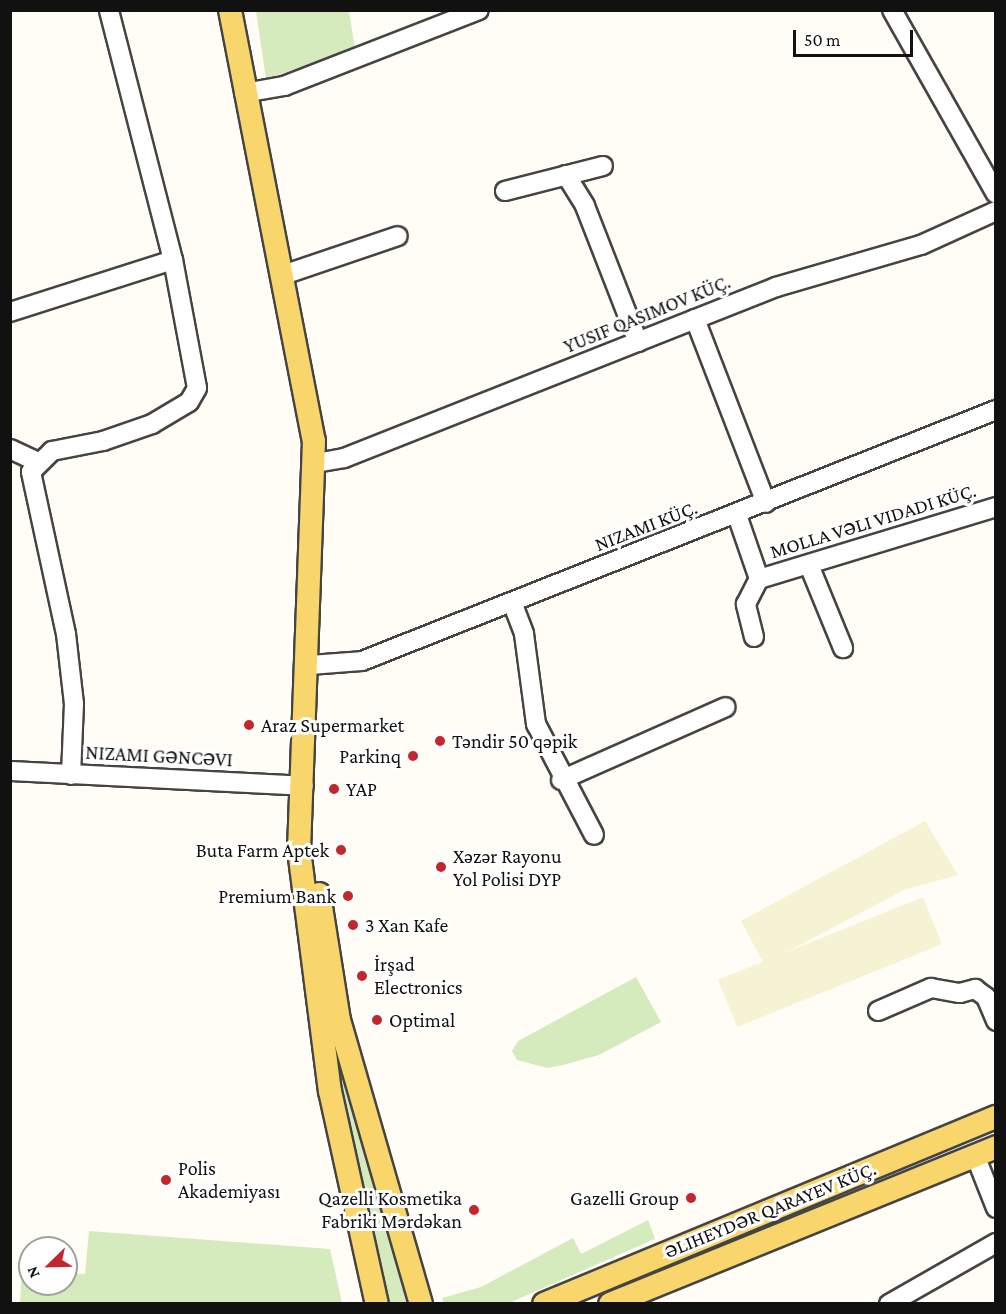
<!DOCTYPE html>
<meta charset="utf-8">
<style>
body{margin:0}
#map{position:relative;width:1006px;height:1314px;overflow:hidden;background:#fffdf5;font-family:"Crimson Pro",serif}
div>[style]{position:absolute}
.farmland>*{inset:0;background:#f6f3d4;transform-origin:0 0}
.green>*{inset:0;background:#d5ebbd}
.roads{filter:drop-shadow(2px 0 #444) drop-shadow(-2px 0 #444) drop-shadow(0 2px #444) drop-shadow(0 -2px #444)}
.minor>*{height:18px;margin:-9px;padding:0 9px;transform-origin:9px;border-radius:9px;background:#fff}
.major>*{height:22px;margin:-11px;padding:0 11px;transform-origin:11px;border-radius:11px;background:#f9d66b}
.dots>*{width:16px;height:16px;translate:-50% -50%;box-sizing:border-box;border:3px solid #fff;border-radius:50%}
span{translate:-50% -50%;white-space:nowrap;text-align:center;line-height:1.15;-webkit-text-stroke:6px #fff;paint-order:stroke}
.street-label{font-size:20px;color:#111}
.poi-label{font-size:20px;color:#111}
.left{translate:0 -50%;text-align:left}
.right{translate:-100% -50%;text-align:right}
.frame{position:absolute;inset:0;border:12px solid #111;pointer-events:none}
.north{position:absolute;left:18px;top:1236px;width:60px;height:60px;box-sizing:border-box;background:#fff;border:2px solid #a0a0a0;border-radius:50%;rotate:247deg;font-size:16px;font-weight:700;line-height:24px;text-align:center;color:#111}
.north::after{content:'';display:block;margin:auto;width:21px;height:27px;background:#c4262e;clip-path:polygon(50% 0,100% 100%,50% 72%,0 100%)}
.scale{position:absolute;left:793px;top:30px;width:120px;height:27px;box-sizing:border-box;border:3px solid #111;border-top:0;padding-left:8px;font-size:18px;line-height:21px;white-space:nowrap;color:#111;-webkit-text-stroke:4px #fff;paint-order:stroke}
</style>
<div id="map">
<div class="farmland">
<div style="clip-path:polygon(925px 821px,958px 875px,904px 890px,764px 964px,741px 921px)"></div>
<div style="left:923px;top:897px;width:51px;height:221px;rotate:68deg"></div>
</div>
<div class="green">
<div style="clip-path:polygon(256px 11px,349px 11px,355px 48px,266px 79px)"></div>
<div style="clip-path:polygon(636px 977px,661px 1022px,599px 1055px,563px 1065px,547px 1068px,517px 1060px,512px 1051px,518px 1041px)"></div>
<div style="clip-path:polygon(336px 1049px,409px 1303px,388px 1303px,328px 1053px)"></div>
<div style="clip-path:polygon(648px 1220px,655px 1239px,509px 1303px,444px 1303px,442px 1298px,481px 1287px,573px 1238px,581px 1254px)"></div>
<div style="clip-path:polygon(89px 1231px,330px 1249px,342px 1303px,20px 1303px,22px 1269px,30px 1270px,30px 1284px,66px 1284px,66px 1273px,85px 1274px)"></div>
</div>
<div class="roads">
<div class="minor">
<div style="left:892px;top:10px;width:211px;rotate:60.5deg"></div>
<div style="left:244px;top:93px;width:41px;rotate:-9.9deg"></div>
<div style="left:284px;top:86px;width:209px;rotate:-21.3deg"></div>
<div style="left:566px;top:175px;width:36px;rotate:58deg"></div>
<div style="left:585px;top:206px;width:146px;rotate:68.7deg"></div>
<div style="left:505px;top:191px;width:101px;rotate:-14.3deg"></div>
<div style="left:283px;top:275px;width:121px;rotate:-18.7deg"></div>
<div style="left:10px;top:312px;width:171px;rotate:-17.7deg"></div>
<div style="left:695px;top:319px;width:197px;rotate:68.9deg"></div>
<div style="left:10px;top:449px;width:29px;rotate:25deg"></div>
<div style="left:316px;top:463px;width:28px;rotate:-10deg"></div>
<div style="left:344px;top:458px;width:465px;rotate:-21.6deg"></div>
<div style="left:776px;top:287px;width:151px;rotate:-16.2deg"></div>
<div style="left:921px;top:245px;width:82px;rotate:-24.4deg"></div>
<div style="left:737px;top:515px;width:68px;rotate:71deg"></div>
<div style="left:759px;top:579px;width:248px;rotate:-16.9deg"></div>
<div style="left:809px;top:565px;width:90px;rotate:67.7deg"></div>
<div style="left:512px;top:602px;width:34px;rotate:69deg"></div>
<div style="left:524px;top:634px;width:91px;rotate:82.4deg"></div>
<div style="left:536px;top:724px;width:125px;rotate:62.4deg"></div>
<div style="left:754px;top:637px;width:34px;rotate:-104deg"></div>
<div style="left:746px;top:604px;width:28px;rotate:-63deg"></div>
<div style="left:309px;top:665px;width:53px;rotate:-4.3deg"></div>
<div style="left:362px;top:661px;width:682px;rotate:-21.6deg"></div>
<div style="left:10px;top:771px;width:294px;rotate:2.9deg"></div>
<div style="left:71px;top:775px;width:71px;rotate:-87.6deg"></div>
<div style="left:74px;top:704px;width:70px;rotate:-96.5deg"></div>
<div style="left:66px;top:634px;width:166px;rotate:-102.2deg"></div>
<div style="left:31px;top:472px;width:30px;rotate:-45deg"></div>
<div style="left:52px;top:451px;width:52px;rotate:-11.1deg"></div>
<div style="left:103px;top:441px;width:52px;rotate:-19.1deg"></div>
<div style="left:152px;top:424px;width:43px;rotate:-30.7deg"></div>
<div style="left:189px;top:402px;width:16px;rotate:-60deg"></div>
<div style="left:197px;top:388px;width:130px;rotate:-100.6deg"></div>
<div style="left:173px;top:260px;width:258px;rotate:-104.4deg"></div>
<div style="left:561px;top:780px;width:180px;rotate:-23.9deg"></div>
<div style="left:878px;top:1011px;width:58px;rotate:-23.5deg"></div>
<div style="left:931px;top:988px;width:29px;rotate:10deg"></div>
<div style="left:960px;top:993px;width:16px;rotate:-15deg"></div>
<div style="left:975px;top:989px;width:14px;rotate:36deg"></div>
<div style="left:986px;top:997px;width:26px;rotate:67deg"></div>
<div style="left:975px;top:1155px;width:57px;rotate:68.4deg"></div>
<div style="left:889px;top:1304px;width:123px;rotate:-29.7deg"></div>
</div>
<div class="major">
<div style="left:230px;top:10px;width:439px;rotate:79deg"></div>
<div style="left:314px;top:441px;width:409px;rotate:92.1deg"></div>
<div style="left:299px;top:850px;width:243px;rotate:82.7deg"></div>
<div style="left:330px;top:1091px;width:218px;rotate:77.6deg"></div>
<div style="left:319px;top:894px;width:128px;rotate:81deg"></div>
<div style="left:339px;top:1020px;width:296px;rotate:73.9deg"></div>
<div style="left:544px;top:1304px;width:489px;rotate:-22.5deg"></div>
<div style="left:610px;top:1304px;width:417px;rotate:-22.1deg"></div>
</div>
</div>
<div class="dots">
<div style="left:249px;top:725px;background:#c4262e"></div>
<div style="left:440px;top:741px;background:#c4262e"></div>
<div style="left:413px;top:756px;background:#c4262e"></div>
<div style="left:334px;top:789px;background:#c4262e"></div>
<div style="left:341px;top:850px;background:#c4262e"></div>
<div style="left:441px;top:867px;background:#c4262e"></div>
<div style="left:348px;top:896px;background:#c4262e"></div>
<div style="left:353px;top:925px;background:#c4262e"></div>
<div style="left:362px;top:976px;background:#c4262e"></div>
<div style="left:377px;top:1020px;background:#c4262e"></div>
<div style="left:166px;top:1180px;background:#c4262e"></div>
<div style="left:691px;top:1198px;background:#c4262e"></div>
<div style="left:474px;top:1210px;background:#c4262e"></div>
</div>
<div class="street-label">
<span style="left:647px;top:314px;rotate:-22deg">YUSIF QASIMOV KÜÇ.</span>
<span style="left:873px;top:521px;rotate:-17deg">MOLLA VƏLI VIDADI KÜÇ.</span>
<span style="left:646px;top:526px;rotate:-21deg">NIZAMI KÜÇ.</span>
<span style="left:159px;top:756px;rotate:3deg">NIZAMI GƏNCƏVI</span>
<span style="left:770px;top:1210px;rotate:-22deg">ƏLIHEYDƏR QARAYEV KÜÇ.</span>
</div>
<div class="poi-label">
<span class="left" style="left:261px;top:725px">Araz Supermarket</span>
<span class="left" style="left:452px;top:741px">Təndir 50 qəpik</span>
<span class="right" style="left:401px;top:756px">Parkinq</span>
<span class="left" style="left:346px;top:789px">YAP</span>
<span class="right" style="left:329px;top:850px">Buta Farm Aptek</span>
<span class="left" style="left:453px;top:868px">Xəzər Rayonu<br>Yol Polisi DYP</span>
<span class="right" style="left:336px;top:896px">Premium Bank</span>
<span class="left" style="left:365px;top:925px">3 Xan Kafe</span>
<span class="left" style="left:374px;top:976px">İrşad<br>Electronics</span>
<span class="left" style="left:389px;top:1020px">Optimal</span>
<span class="left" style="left:178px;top:1180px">Polis<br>Akademiyası</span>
<span class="right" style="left:462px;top:1210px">Qazelli Kosmetika<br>Fabriki Mərdəkan</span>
<span class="right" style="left:679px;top:1198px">Gazelli Group</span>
</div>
<div class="frame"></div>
<div class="north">N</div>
<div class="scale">50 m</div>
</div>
